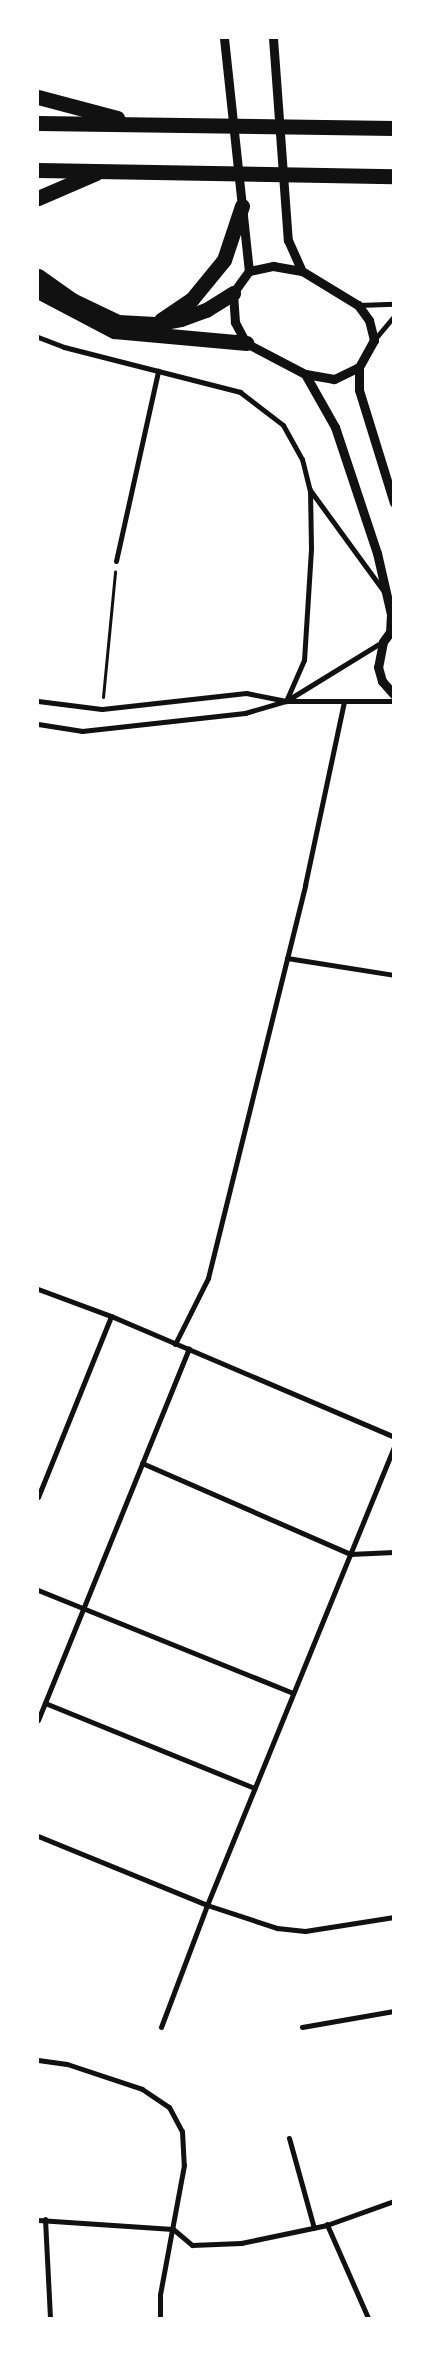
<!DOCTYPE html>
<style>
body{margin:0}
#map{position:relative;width:431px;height:2356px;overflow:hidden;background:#fff;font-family:Manrope,sans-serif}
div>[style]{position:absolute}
.path>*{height:3px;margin:-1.5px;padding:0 1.5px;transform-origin:1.5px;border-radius:1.5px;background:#111}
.pedestrian>*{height:4.5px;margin:-2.25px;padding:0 2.25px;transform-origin:2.25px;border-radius:2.25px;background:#111}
.minor>*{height:5px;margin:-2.5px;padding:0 2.5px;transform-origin:2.5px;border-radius:2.5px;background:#111}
.tertiary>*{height:9px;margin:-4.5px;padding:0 4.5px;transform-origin:4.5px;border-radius:4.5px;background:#111}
.motorway>*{height:15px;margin:-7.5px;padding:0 7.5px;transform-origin:7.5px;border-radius:7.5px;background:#111}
span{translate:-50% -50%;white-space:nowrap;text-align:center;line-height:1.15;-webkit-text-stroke:4.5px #fff;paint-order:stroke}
.frame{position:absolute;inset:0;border:39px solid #fff;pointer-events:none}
</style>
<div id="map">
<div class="path">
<div style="left:103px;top:697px;width:126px;rotate:-84.5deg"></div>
</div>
<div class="pedestrian">
<div style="left:350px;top:1554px;width:44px;rotate:-2.6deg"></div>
<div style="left:368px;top:2318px;width:102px;rotate:-113.8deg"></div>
<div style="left:327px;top:2225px;width:71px;rotate:-19.7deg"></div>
</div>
<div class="minor">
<div style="left:358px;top:305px;width:36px;rotate:-2deg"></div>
<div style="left:38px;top:337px;width:28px;rotate:21deg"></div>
<div style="left:64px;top:347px;width:182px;rotate:14.3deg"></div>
<div style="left:240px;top:392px;width:54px;rotate:37.5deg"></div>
<div style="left:283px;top:425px;width:39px;rotate:61deg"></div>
<div style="left:302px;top:459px;width:32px;rotate:76deg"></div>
<div style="left:310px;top:490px;width:59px;rotate:89deg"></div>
<div style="left:311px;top:549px;width:111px;rotate:93.6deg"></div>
<div style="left:304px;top:660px;width:45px;rotate:113.7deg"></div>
<div style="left:374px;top:340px;width:31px;rotate:-50deg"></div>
<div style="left:310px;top:490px;width:124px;rotate:53.9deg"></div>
<div style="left:116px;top:561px;width:195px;rotate:-77.5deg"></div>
<div style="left:38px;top:701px;width:64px;rotate:7.1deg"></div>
<div style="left:102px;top:709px;width:145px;rotate:-6.3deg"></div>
<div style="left:246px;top:693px;width:41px;rotate:11.3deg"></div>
<div style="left:286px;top:701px;width:113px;rotate:-31.6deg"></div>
<div style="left:38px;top:724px;width:45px;rotate:9deg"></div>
<div style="left:82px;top:731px;width:164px;rotate:-6.3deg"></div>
<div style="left:245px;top:713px;width:43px;rotate:-16.3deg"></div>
<div style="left:286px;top:701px;width:108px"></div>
<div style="left:287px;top:958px;width:108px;rotate:9deg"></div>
<div style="left:38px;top:1289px;width:78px;rotate:20.3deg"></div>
<div style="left:111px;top:1316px;width:308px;rotate:23.1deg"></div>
<div style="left:175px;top:1344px;width:74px;rotate:-63.4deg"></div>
<div style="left:208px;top:1278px;width:405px;rotate:-76.1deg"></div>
<div style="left:305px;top:885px;width:188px;rotate:-78deg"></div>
<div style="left:142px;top:1463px;width:227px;rotate:23.6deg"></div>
<div style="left:38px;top:1497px;width:195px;rotate:-68deg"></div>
<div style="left:38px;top:1590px;width:275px;rotate:22deg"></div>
<div style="left:45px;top:1703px;width:226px;rotate:22.1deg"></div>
<div style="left:38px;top:1720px;width:401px;rotate:-67.9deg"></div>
<div style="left:38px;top:1836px;width:183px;rotate:22.2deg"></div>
<div style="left:207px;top:1905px;width:74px;rotate:18.2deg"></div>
<div style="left:277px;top:1928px;width:28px;rotate:6deg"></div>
<div style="left:305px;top:1931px;width:90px;rotate:-8.9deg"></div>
<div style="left:161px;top:2027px;width:130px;rotate:-69.3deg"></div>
<div style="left:207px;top:1905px;width:495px;rotate:-67.8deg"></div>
<div style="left:302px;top:2027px;width:93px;rotate:-9.9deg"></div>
<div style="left:38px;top:2060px;width:29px;rotate:8deg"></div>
<div style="left:67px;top:2064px;width:79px;rotate:18.4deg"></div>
<div style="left:142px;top:2089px;width:32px;rotate:34deg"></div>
<div style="left:169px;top:2107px;width:27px;rotate:62deg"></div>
<div style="left:182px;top:2131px;width:34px;rotate:87deg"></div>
<div style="left:184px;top:2165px;width:132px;rotate:100.5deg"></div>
<div style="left:160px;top:2295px;width:23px;rotate:90deg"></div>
<div style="left:289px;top:2138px;width:93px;rotate:74.5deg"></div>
<div style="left:45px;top:2219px;width:99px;rotate:87.1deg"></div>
<div style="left:38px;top:2220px;width:135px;rotate:3.8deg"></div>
<div style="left:173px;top:2229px;width:25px;rotate:40deg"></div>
<div style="left:192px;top:2245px;width:49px;rotate:-2.3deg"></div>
<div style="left:241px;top:2243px;width:88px;rotate:-11.8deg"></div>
</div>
<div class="tertiary">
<div style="left:224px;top:38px;width:234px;rotate:83.9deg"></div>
<div style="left:273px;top:38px;width:203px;rotate:85.8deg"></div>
<div style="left:288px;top:240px;width:34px;rotate:66deg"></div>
<div style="left:273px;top:266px;width:29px;rotate:10deg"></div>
<div style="left:302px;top:271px;width:66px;rotate:31.3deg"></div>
<div style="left:358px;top:305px;width:19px;rotate:54deg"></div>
<div style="left:369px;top:320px;width:21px;rotate:76deg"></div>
<div style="left:374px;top:340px;width:31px;rotate:119deg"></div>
<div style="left:359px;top:367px;width:28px;rotate:154deg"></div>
<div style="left:334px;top:379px;width:29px;rotate:-170deg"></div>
<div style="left:305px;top:374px;width:67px;rotate:-152.3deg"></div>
<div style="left:246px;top:343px;width:24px;rotate:-118deg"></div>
<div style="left:235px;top:322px;width:29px;rotate:-94deg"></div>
<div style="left:233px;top:293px;width:27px;rotate:-54deg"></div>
<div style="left:249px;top:271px;width:25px;rotate:-12deg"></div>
<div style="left:359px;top:367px;width:23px;rotate:90deg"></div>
<div style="left:359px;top:390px;width:118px;rotate:72.8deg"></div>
<div style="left:305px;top:374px;width:61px;rotate:60.5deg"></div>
<div style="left:335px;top:427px;width:133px;rotate:71.6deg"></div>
<div style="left:377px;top:553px;width:63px;rotate:77.1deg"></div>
<div style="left:391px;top:614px;width:17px;rotate:93deg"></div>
<div style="left:393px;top:628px;width:17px;rotate:126deg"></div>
<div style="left:383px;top:642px;width:25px;rotate:101deg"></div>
<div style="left:378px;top:667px;width:15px;rotate:74deg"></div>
<div style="left:382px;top:681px;width:18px;rotate:49deg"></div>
</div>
<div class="motorway">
<div style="left:38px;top:97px;width:82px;rotate:14.9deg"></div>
<div style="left:38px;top:123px;width:356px;rotate:0.8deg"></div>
<div style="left:38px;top:170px;width:356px;rotate:1deg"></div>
<div style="left:38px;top:198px;width:63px;rotate:-23.3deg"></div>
<div style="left:38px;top:276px;width:42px;rotate:35.2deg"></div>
<div style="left:72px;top:300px;width:51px;rotate:25.6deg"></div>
<div style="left:118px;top:322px;width:37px;rotate:3deg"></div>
<div style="left:155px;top:324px;width:26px;rotate:-11deg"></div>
<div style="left:181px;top:319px;width:27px;rotate:-20deg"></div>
<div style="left:206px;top:310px;width:32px;rotate:-32deg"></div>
<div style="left:38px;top:291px;width:86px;rotate:27.8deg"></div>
<div style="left:114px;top:331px;width:133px;rotate:5.2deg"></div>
<div style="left:161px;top:320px;width:37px;rotate:-34deg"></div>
<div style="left:192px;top:299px;width:50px;rotate:-50.6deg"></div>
<div style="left:224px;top:260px;width:57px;rotate:-71.6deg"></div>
</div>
<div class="frame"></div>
</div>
